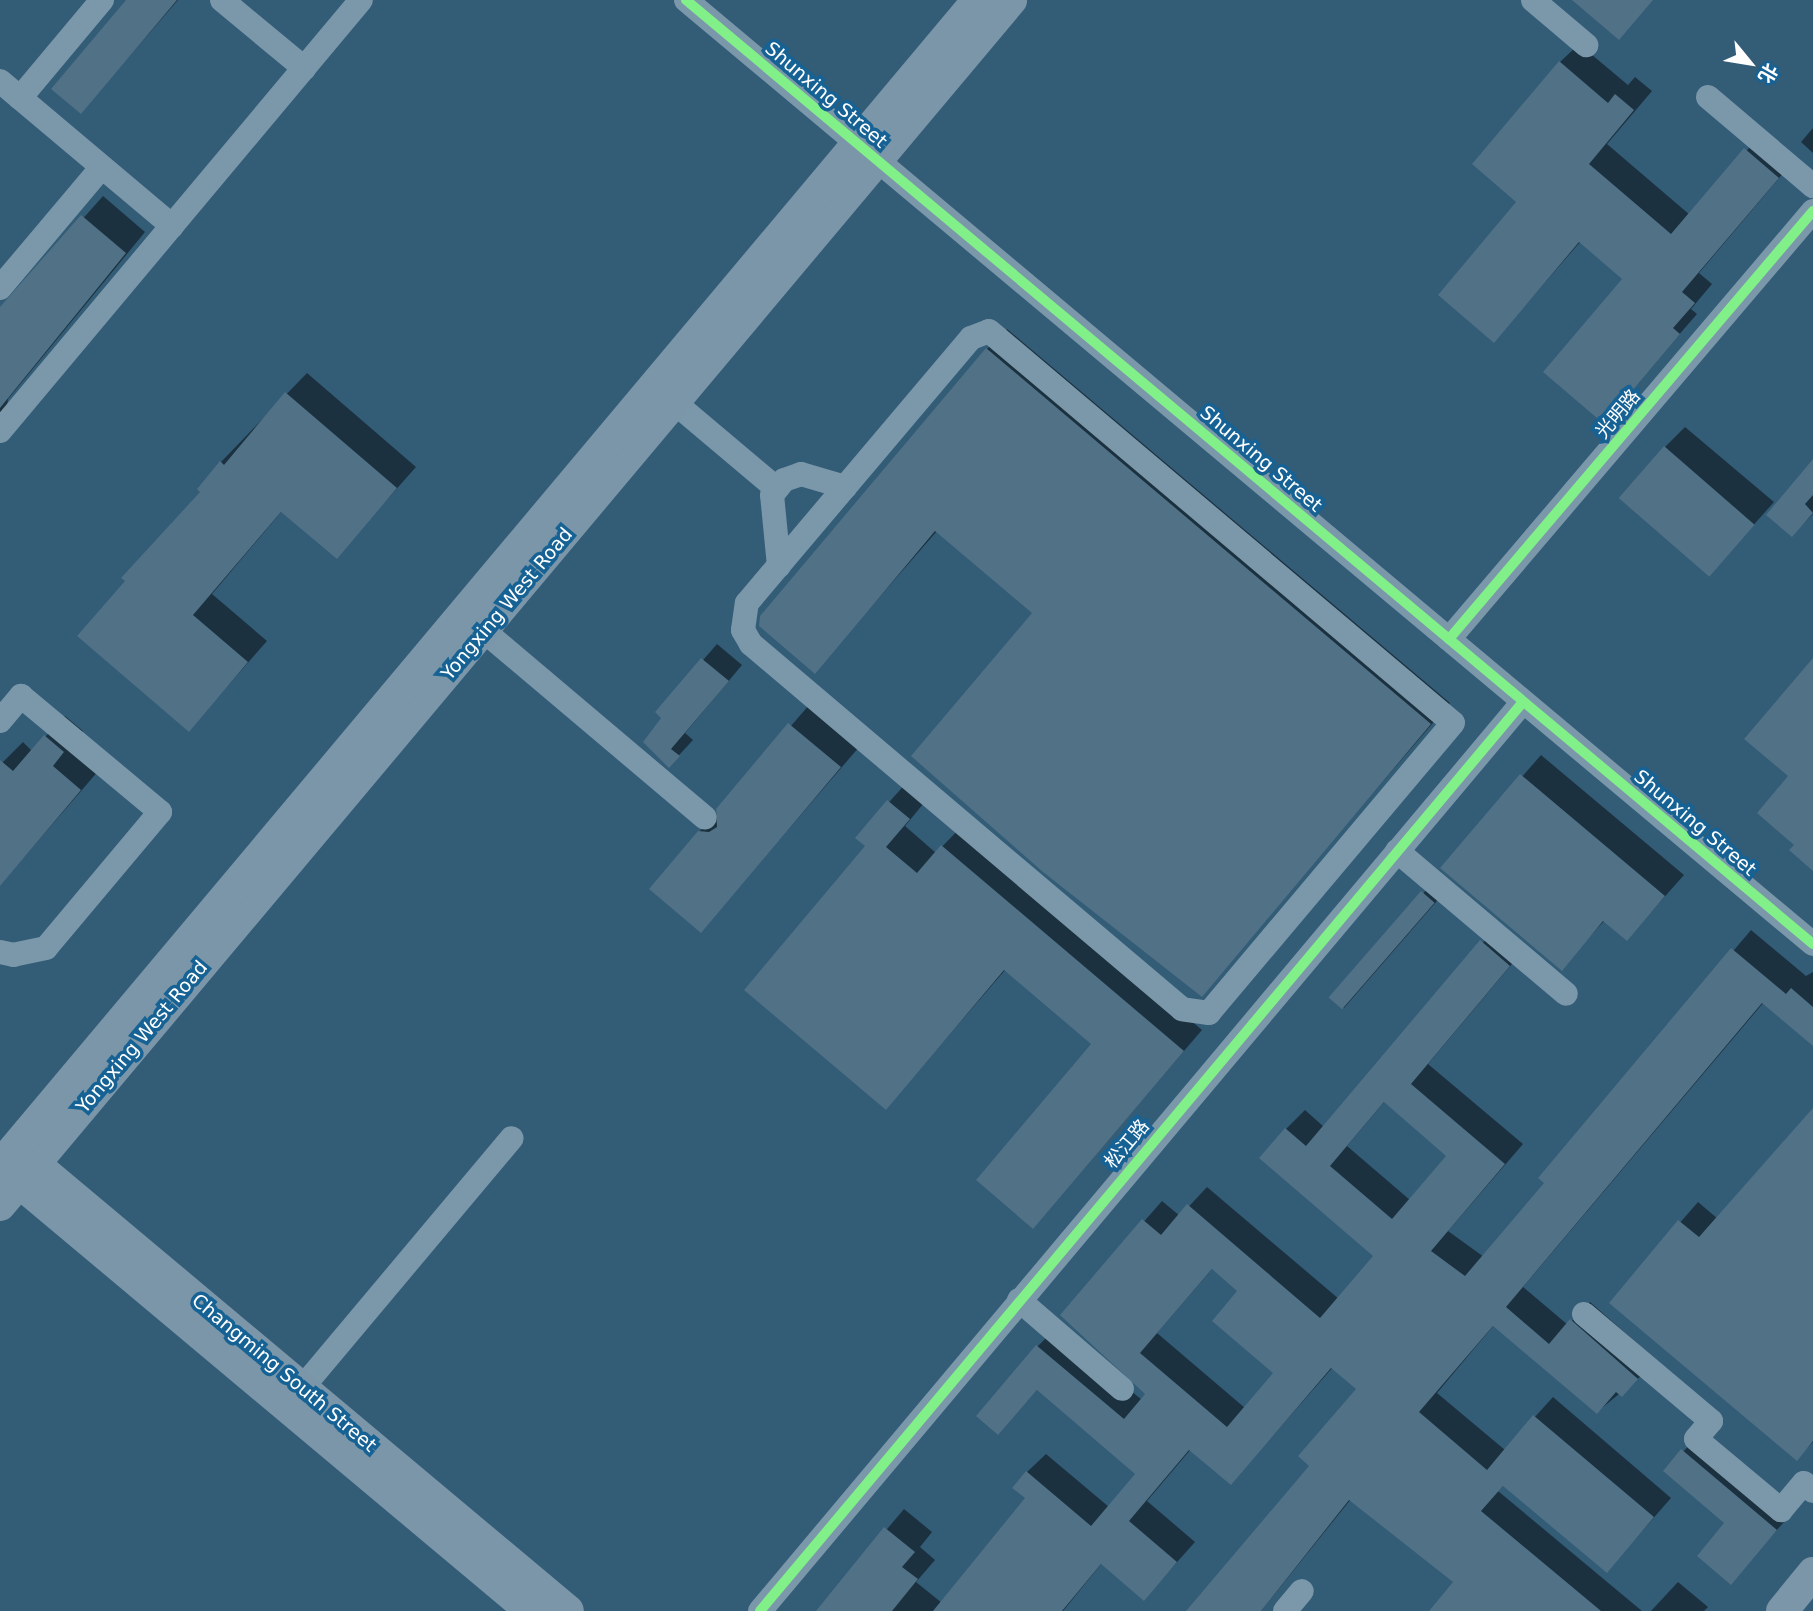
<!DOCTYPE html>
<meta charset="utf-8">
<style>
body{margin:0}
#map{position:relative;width:1813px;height:1611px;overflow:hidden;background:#335c77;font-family:"DejaVu Sans","Noto Sans SC",sans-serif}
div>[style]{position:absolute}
.shadow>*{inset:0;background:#0007}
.building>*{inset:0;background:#507186;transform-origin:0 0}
.minor>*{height:24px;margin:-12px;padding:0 12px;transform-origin:12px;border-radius:12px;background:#7b98aa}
.major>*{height:32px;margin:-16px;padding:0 16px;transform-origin:16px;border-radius:16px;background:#7a96a8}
.cycleway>*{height:10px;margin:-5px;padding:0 5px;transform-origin:5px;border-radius:5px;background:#82f089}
span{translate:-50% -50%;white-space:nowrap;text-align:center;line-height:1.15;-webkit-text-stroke:7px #166294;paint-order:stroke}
.street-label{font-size:19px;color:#fff}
.north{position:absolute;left:1715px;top:28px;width:70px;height:70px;-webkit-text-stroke:5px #166294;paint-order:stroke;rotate:120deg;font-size:19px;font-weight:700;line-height:28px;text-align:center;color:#fff}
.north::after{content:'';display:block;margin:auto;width:24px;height:32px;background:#fff;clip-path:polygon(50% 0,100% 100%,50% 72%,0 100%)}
</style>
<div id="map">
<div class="shadow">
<div style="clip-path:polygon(129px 0,178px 0,81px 112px)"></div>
<div style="clip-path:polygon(1579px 44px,1628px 85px,1635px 77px,1652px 91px,1607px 144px,1690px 215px,1764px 131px,1796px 158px,1699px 273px,1712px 284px,1691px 309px,1697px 314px,1604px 421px,1624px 279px,1581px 241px,1494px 341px,1519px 202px,1560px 62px)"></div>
<div style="clip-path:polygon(1813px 128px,1813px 153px,1801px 142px)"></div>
<div style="clip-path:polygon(103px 196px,145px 232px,8px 399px,6px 415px,0 421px,0 312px)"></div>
<div style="clip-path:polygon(1007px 329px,1450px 703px,1201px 994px,1034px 613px,937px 531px,815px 671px,987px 349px)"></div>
<div style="clip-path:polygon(307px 373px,416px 467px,336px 557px,282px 511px,212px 594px,267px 641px,189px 730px,79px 636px,203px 492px,221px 462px)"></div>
<div style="clip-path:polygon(1685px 427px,1774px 502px,1710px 574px,1665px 447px)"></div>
<div style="clip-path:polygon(1813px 461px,1813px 514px,1792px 535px)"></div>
<div style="clip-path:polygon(717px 644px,742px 665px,685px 733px,693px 740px,669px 766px,664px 718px,658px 712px)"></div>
<div style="clip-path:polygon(810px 704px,860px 746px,701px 931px,699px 832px)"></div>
<div style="clip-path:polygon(65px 716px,83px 731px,71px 744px,100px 769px,0 885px,0 765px,23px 742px,32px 751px)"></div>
<div style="clip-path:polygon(1541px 755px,1684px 875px,1627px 939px,1605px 920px,1561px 968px,1443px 868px)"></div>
<div style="clip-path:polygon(908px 781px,928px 798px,905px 826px,936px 853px,962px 826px,1202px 1030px,1033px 1227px,1094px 1043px,1006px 969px,886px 1108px,867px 846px,857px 838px)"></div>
<div style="clip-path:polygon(1438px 877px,1449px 887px,1344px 1008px,1330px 997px)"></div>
<div style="clip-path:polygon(evenodd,1500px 923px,1527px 946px,1428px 1064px,1523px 1144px,1448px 1231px,1484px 1257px,1547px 1183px,1541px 1178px,1751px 930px,1806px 976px,1813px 972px,1813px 1044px,1764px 1002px,1523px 1287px,1568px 1325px,1590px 1302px,1655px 1359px,1641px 1376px,1597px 1412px,1494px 1325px,1437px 1393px,1505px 1450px,1553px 1397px,1671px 1498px,1607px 1571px,1505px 1484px,1498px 1491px,1642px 1611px,1431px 1611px,1456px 1582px,1351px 1499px,1261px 1611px,1188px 1611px,1312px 1466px,1359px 1389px,1333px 1367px,1231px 1483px,1191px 1449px,1147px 1501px,1195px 1542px,1144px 1599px,1102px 1563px,1063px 1611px,818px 1611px,904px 1509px,932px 1532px,920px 1547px,935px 1560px,916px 1582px,942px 1603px,1027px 1498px,1027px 1472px,1046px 1454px,1109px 1507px,1137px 1473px,1038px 1389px,998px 1433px,1038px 1346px,1056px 1328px,1142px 1400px,1147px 1394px,1062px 1315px,1162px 1201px,1180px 1216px,1207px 1187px,1339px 1299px,1376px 1256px,1286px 1129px,1305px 1110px,1324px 1127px,1500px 923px,1385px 1101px,1449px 1155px,1410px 1200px,1347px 1146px,1385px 1101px,1500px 923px,1213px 1268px,1240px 1291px,1275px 1373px,1245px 1408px,1157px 1333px,1213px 1268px)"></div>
<div style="clip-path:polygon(1813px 1110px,1813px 1442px,1797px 1458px,1611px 1302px,1698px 1202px,1718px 1219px)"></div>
<div style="clip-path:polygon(1698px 1436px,1791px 1514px,1731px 1582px,1726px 1523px,1665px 1471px)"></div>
<div style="clip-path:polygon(1678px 1582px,1708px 1607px,1704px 1611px,1651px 1611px)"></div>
</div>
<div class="building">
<div style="clip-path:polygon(126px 0,177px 0,81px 114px,51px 89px)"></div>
<div style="clip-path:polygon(1572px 0,1653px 0,1619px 40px)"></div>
<div style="clip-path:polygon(1559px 61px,1608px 103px,1615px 94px,1634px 110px,1589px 164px,1671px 234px,1744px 148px,1779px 178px,1682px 292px,1695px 303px,1673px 328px,1680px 334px,1604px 424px,1543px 372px,1622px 279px,1579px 242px,1494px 343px,1438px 295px,1516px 202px,1472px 164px)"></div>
<div style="clip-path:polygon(81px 215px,126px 253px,0 408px,0 307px)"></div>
<div style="clip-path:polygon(986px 348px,1431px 724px,1202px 997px,1043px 872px,911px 756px,1032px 613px,935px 531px,815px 674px,759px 626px,760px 616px)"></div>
<div style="clip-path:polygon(285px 392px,397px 488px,337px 559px,281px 512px,193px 615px,248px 662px,189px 732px,77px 636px,125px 581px,121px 578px,200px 492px,197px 489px,220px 461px,224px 465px)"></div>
<div style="left:1664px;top:446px;width:120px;height:69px;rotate:41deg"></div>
<div style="clip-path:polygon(1813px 459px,1813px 495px,1805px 504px,1813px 513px,1792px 537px,1766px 515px)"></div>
<div style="clip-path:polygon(701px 658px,729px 681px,671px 749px,680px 756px,669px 768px,643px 742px,661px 718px,655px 712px)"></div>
<div style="clip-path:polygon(1813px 658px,1813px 871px,1789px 850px,1794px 845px,1757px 813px,1788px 776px,1744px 739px)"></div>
<div style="clip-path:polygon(788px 723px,841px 767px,701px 933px,649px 889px,698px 831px,709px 832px,717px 827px,716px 809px)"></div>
<div style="clip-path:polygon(44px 735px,64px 752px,53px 766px,81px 790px,0 886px,0 760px,13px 771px)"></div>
<div style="clip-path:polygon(1520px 774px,1665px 896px,1627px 941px,1603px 921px,1562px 971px,1440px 868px)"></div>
<div style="clip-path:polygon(887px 800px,910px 819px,886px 847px,917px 873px,941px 845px,1184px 1051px,1033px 1229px,976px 1180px,1091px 1044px,1004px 970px,886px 1110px,744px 990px,865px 846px,855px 838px)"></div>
<div style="left:1421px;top:891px;width:18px;height:141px;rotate:41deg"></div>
<div style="clip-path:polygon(evenodd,1480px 940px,1510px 966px,1411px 1084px,1505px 1164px,1431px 1251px,1465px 1276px,1544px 1183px,1538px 1178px,1731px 948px,1786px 994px,1791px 988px,1813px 1007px,1813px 1046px,1762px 1003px,1506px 1307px,1549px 1344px,1570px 1319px,1638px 1379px,1622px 1397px,1616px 1392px,1597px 1414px,1493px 1326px,1419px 1412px,1487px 1470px,1533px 1415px,1654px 1517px,1607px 1573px,1503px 1486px,1481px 1511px,1601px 1611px,1429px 1611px,1453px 1582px,1349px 1500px,1261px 1611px,1186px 1611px,1309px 1466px,1298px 1456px,1356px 1389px,1331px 1368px,1231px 1485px,1189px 1450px,1129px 1521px,1177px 1562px,1144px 1601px,1101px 1564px,1062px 1611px,933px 1611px,1025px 1498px,1012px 1488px,1026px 1471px,1091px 1526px,1135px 1474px,1037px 1390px,998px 1435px,976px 1416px,1036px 1345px,1124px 1419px,1145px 1394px,1060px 1315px,1142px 1219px,1161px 1235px,1187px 1204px,1320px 1318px,1373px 1256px,1259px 1158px,1285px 1128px,1306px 1146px,1480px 940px,1384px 1102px,1446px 1156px,1392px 1219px,1330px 1166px,1384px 1102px,1480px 940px,1212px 1269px,1237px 1291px,1212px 1321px,1273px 1373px,1227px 1427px,1140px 1353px,1212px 1269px)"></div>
<div style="clip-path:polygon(1813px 1108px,1813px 1441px,1797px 1461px,1609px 1303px,1678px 1220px,1699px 1237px)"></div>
<div style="clip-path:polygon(1681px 1449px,1777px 1530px,1731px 1585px,1697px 1556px,1724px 1523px,1663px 1471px)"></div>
<div style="clip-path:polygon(884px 1527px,915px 1552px,902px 1567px,918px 1579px,892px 1611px,816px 1611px)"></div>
</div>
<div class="minor">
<div style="left:222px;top:0;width:107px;rotate:39.7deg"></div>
<div style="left:686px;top:0;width:1470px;rotate:39.95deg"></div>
<div style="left:1533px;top:0;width:70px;rotate:40.3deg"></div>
<div style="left:0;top:81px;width:225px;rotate:40.1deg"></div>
<div style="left:1708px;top:97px;width:138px;rotate:40.3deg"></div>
<div style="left:20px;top:98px;width:128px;rotate:-50.1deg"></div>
<div style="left:0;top:288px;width:158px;rotate:-49.9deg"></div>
<div style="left:989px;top:331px;width:607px;rotate:40.19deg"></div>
<div style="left:1453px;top:723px;width:379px;rotate:130.1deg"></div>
<div style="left:1209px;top:1013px;width:27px;rotate:-172deg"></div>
<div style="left:1182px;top:1009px;width:565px;rotate:-139.74deg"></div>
<div style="left:751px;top:644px;width:16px;rotate:-120deg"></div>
<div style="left:743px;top:630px;width:27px;rotate:-82deg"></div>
<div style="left:747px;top:603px;width:347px;rotate:-49.8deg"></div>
<div style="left:971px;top:338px;width:19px;rotate:-21deg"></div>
<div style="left:675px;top:403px;width:133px;rotate:40.1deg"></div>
<div style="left:0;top:431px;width:562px;rotate:-50.05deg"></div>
<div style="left:779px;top:566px;width:71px;rotate:-95.6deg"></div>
<div style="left:772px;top:495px;width:19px;rotate:-51deg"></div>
<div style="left:784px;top:480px;width:18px;rotate:-19deg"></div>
<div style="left:801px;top:474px;width:46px;rotate:16.5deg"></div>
<div style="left:484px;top:631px;width:289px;rotate:40.2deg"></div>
<div style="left:1449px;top:639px;width:562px;rotate:-49.62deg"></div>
<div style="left:0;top:721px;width:33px;rotate:-50deg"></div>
<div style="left:21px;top:696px;width:181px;rotate:39.8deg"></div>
<div style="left:160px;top:812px;width:177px;rotate:130deg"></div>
<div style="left:46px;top:948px;width:33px;rotate:168deg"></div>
<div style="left:14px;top:955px;width:14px;rotate:-168deg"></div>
<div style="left:1397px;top:851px;width:221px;rotate:40.2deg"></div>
<div style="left:1019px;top:1300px;width:136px;rotate:40.8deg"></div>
<div style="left:1584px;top:1314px;width:166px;rotate:40.1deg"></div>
<div style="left:1711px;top:1421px;width:23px;rotate:130deg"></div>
<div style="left:1696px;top:1439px;width:111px;rotate:39.9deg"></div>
<div style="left:1781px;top:1510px;width:35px;rotate:-50deg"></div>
<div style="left:1804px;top:1483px;width:12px;rotate:42deg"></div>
<div style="left:302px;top:1388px;width:326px;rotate:-50deg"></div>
<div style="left:760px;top:1611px;width:1187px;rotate:-49.99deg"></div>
<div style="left:1285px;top:1611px;width:26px;rotate:-50deg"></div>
</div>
<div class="major">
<div style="left:19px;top:1151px;width:716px;rotate:39.96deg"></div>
<div style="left:0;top:1205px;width:1573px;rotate:-50deg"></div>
<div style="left:531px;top:1611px;width:693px;rotate:-140.04deg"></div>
<div style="left:0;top:1166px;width:1522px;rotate:-50.01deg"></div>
<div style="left:1782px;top:1611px;width:49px;rotate:-50.8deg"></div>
</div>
<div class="cycleway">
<div style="left:686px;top:0;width:1470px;rotate:39.95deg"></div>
<div style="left:1449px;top:639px;width:562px;rotate:-49.62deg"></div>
<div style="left:760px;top:1611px;width:1187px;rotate:-49.99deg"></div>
</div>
<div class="street-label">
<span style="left:826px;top:95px;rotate:40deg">Shunxing Street</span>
<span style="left:1618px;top:414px;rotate:-50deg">光明路</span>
<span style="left:1261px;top:459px;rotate:40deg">Shunxing Street</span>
<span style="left:507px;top:604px;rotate:-50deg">Yongxing West Road</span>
<span style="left:1695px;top:823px;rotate:40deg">Shunxing Street</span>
<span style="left:142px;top:1037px;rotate:-50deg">Yongxing West Road</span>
<span style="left:1127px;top:1144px;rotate:-50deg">松江路</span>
<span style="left:284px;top:1373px;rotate:40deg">Changming South Street</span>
</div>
<div class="north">北</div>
</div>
